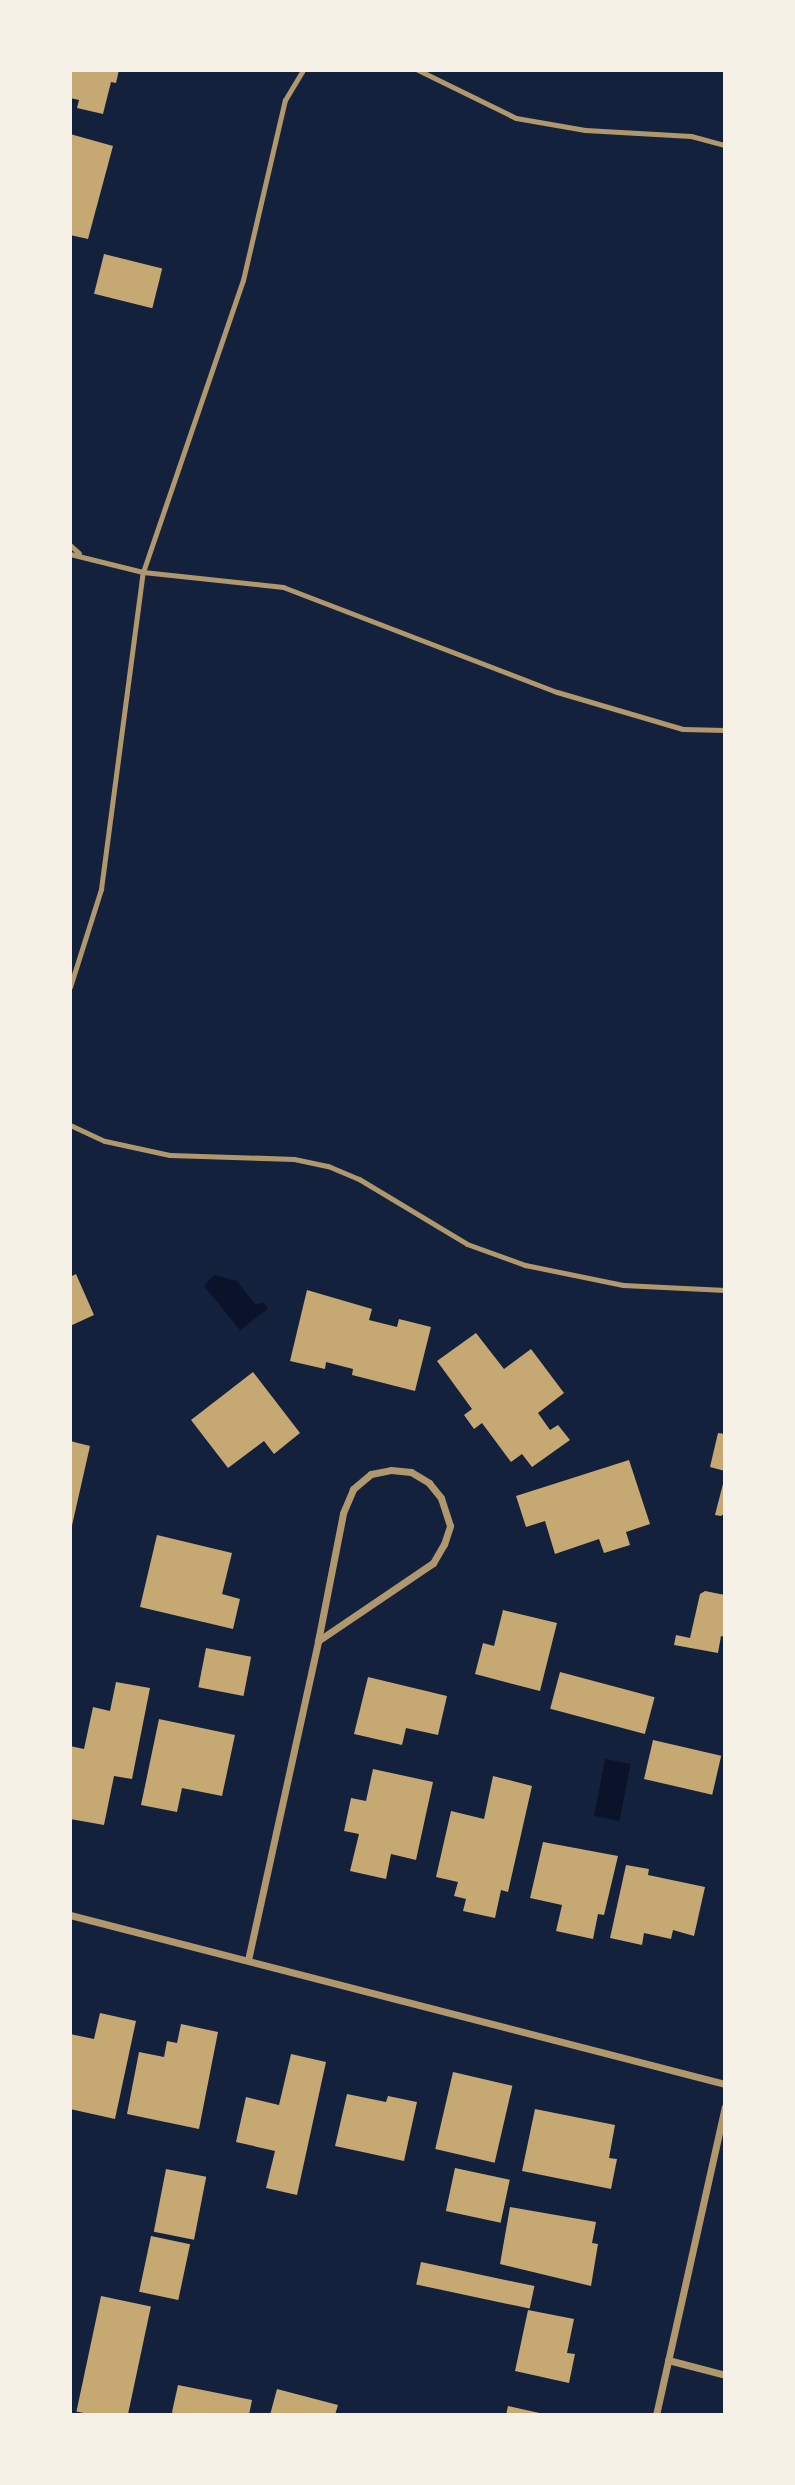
<!DOCTYPE html>
<style>
body{margin:0}
#map{position:relative;width:795px;height:2485px;overflow:hidden;background:#14213d;font-family:Helvetica,sans-serif}
div>[style]{position:absolute}
.water>*{inset:0;background:#0b132b;transform-origin:0 0}
.building>*{inset:0;background:#c6a872;transform-origin:0 0}
.service>*{height:5px;margin:-2.5px;padding:0 2.5px;transform-origin:2.5px;border-radius:2.5px;background:#b1986c}
.minor>*{height:7px;margin:-3.5px;padding:0 3.5px;transform-origin:3.5px;border-radius:3.5px;background:#b1986c}
span{translate:-50% -50%;white-space:nowrap;text-align:center;line-height:1.15;-webkit-text-stroke:5px #f6f1e7;paint-order:stroke}
.frame{position:absolute;inset:0;border:72px solid #f6f1e7;pointer-events:none}
</style>
<div id="map">
<div class="water">
<div style="clip-path:polygon(214px 1275px,237px 1281px,255px 1304px,264px 1303px,268px 1309px,240px 1330px,204px 1286px)"></div>
<div style="left:605px;top:1759px;width:26px;height:58px;rotate:11deg"></div>
</div>
<div class="building">
<div style="clip-path:polygon(70px 70px,119px 70px,116px 83px,111px 82px,103px 114px,77px 108px,79px 100px,70px 98px)"></div>
<div style="clip-path:polygon(70px 134px,113px 146px,88px 239px,70px 235px)"></div>
<div style="left:104px;top:254px;width:60px;height:41px;rotate:14deg"></div>
<div style="clip-path:polygon(76px 1274px,94px 1315px,70px 1326px,70px 1277px)"></div>
<div style="clip-path:polygon(307px 1290px,372px 1309px,369px 1320px,397px 1327px,399px 1319px,431px 1327px,415px 1391px,352px 1375px,353px 1369px,326px 1362px,325px 1369px,290px 1361px)"></div>
<div style="clip-path:polygon(476px 1333px,504px 1369px,531px 1349px,564px 1393px,538px 1413px,550px 1430px,558px 1425px,570px 1440px,532px 1467px,522px 1454px,511px 1462px,482px 1423px,474px 1429px,464px 1415px,472px 1409px,437px 1361px)"></div>
<div style="clip-path:polygon(253px 1372px,300px 1433px,274px 1454px,264px 1441px,228px 1468px,191px 1420px)"></div>
<div style="clip-path:polygon(718px 1433px,725px 1434px,725px 1471px,710px 1467px)"></div>
<div style="clip-path:polygon(70px 1441px,90px 1446px,71px 1530px,70px 1530px)"></div>
<div style="clip-path:polygon(629px 1460px,650px 1524px,626px 1532px,630px 1545px,604px 1553px,599px 1539px,555px 1554px,545px 1521px,526px 1527px,516px 1496px)"></div>
<div style="clip-path:polygon(725px 1476px,725px 1513px,721px 1516px,715px 1515px)"></div>
<div style="clip-path:polygon(157px 1535px,232px 1553px,222px 1594px,240px 1599px,233px 1629px,140px 1607px)"></div>
<div style="clip-path:polygon(705px 1591px,725px 1595px,725px 1637px,721px 1636px,718px 1653px,674px 1645px,676px 1635px,690px 1638px,700px 1594px)"></div>
<div style="clip-path:polygon(503px 1610px,557px 1623px,540px 1691px,475px 1674px,483px 1643px,494px 1646px)"></div>
<div style="left:206px;top:1648px;width:46px;height:40px;rotate:11deg"></div>
<div style="left:560px;top:1672px;width:98px;height:38px;rotate:15deg"></div>
<div style="clip-path:polygon(368px 1677px,447px 1696px,438px 1735px,406px 1728px,402px 1745px,354px 1734px)"></div>
<div style="clip-path:polygon(116px 1682px,150px 1688px,132px 1779px,114px 1776px,104px 1825px,70px 1819px,70px 1746px,84px 1749px,93px 1707px,110px 1711px)"></div>
<div style="clip-path:polygon(159px 1719px,235px 1735px,222px 1796px,182px 1788px,177px 1812px,141px 1805px)"></div>
<div style="left:653px;top:1740px;width:70px;height:40px;rotate:13deg"></div>
<div style="clip-path:polygon(373px 1769px,433px 1782px,416px 1860px,391px 1854px,386px 1879px,350px 1871px,359px 1834px,344px 1831px,351px 1798px,366px 1801px)"></div>
<div style="clip-path:polygon(493px 1776px,532px 1786px,508px 1892px,501px 1890px,495px 1918px,463px 1911px,466px 1899px,454px 1896px,458px 1882px,436px 1877px,451px 1811px,484px 1819px)"></div>
<div style="clip-path:polygon(543px 1842px,618px 1856px,604px 1915px,598px 1914px,593px 1939px,556px 1931px,562px 1905px,530px 1898px)"></div>
<div style="clip-path:polygon(626px 1865px,649px 1869px,648px 1875px,705px 1887px,694px 1936px,673px 1930px,671px 1939px,644px 1933px,642px 1945px,610px 1938px)"></div>
<div style="clip-path:polygon(100px 2013px,136px 2021px,115px 2119px,70px 2109px,70px 2034px,94px 2039px)"></div>
<div style="clip-path:polygon(181px 2024px,218px 2032px,199px 2129px,127px 2114px,139px 2052px,164px 2057px,167px 2041px,177px 2043px)"></div>
<div style="clip-path:polygon(291px 2054px,326px 2062px,297px 2195px,266px 2188px,275px 2151px,236px 2142px,246px 2097px,279px 2105px)"></div>
<div style="left:453px;top:2072px;width:61px;height:79px;rotate:13deg"></div>
<div style="clip-path:polygon(347px 2094px,386px 2102px,388px 2096px,417px 2102px,404px 2161px,335px 2146px)"></div>
<div style="clip-path:polygon(535px 2109px,615px 2125px,609px 2158px,617px 2159px,611px 2189px,522px 2171px)"></div>
<div style="left:455px;top:2168px;width:56px;height:44px;rotate:12deg"></div>
<div style="left:166px;top:2169px;width:41px;height:64px;rotate:11deg"></div>
<div style="clip-path:polygon(510px 2207px,596px 2222px,592px 2243px,598px 2244px,591px 2286px,500px 2264px)"></div>
<div style="left:151px;top:2236px;width:40px;height:57px;rotate:12deg"></div>
<div style="left:421px;top:2262px;width:116px;height:23px;rotate:12deg"></div>
<div style="left:101px;top:2296px;width:51px;height:118px;rotate:12deg"></div>
<div style="clip-path:polygon(528px 2310px,574px 2319px,567px 2353px,575px 2354px,569px 2383px,515px 2371px)"></div>
<div style="clip-path:polygon(178px 2385px,252px 2400px,249px 2415px,175px 2415px,172px 2412px)"></div>
<div style="clip-path:polygon(277px 2389px,338px 2405px,335px 2415px,270px 2415px)"></div>
<div style="clip-path:polygon(508px 2406px,544px 2414px,544px 2415px,506px 2415px)"></div>
</div>
<div class="service">
<div style="left:418px;top:70px;width:109px;rotate:26.1deg"></div>
<div style="left:516px;top:118px;width:70px;rotate:9.9deg"></div>
<div style="left:585px;top:130px;width:106px;rotate:3.2deg"></div>
<div style="left:691px;top:136px;width:35px;rotate:15deg"></div>
<div style="left:70px;top:545px;width:12px;rotate:42deg"></div>
<div style="left:70px;top:554px;width:75px;rotate:13.9deg"></div>
<div style="left:143px;top:572px;width:141px;rotate:6.1deg"></div>
<div style="left:283px;top:587px;width:293px;rotate:21deg"></div>
<div style="left:557px;top:692px;width:131px;rotate:16.4deg"></div>
<div style="left:683px;top:729px;width:42px;rotate:1.4deg"></div>
<div style="left:70px;top:987px;width:103px;rotate:-72.4deg"></div>
<div style="left:101px;top:889px;width:320px;rotate:-82.5deg"></div>
<div style="left:143px;top:572px;width:309px;rotate:-71.1deg"></div>
<div style="left:243px;top:280px;width:185px;rotate:-76.9deg"></div>
<div style="left:285px;top:100px;width:35px;rotate:-59deg"></div>
<div style="left:70px;top:1125px;width:38px;rotate:25deg"></div>
<div style="left:105px;top:1141px;width:66px;rotate:12.2deg"></div>
<div style="left:170px;top:1155px;width:124px;rotate:1.8deg"></div>
<div style="left:294px;top:1159px;width:35px;rotate:12deg"></div>
<div style="left:328px;top:1166px;width:34px;rotate:23deg"></div>
<div style="left:359px;top:1179px;width:126px;rotate:31deg"></div>
<div style="left:467px;top:1244px;width:62px;rotate:19.9deg"></div>
<div style="left:525px;top:1265px;width:100px;rotate:11.5deg"></div>
<div style="left:623px;top:1285px;width:102px;rotate:2.8deg"></div>
</div>
<div class="minor">
<div style="left:391px;top:1470px;width:20px;rotate:6deg"></div>
<div style="left:411px;top:1472px;width:21px;rotate:31deg"></div>
<div style="left:429px;top:1483px;width:19px;rotate:51deg"></div>
<div style="left:441px;top:1498px;width:29px;rotate:72deg"></div>
<div style="left:450px;top:1526px;width:19px;rotate:108deg"></div>
<div style="left:444px;top:1544px;width:22px;rotate:120deg"></div>
<div style="left:433px;top:1563px;width:139px;rotate:145.9deg"></div>
<div style="left:318px;top:1641px;width:130px;rotate:-78.9deg"></div>
<div style="left:343px;top:1513px;width:26px;rotate:-67deg"></div>
<div style="left:353px;top:1489px;width:23px;rotate:-40deg"></div>
<div style="left:371px;top:1474px;width:20px;rotate:-11deg"></div>
<div style="left:70px;top:1915px;width:676px;rotate:14.47deg"></div>
<div style="left:248px;top:1960px;width:327px;rotate:-77.6deg"></div>
<div style="left:668px;top:2360px;width:59px;rotate:14.7deg"></div>
<div style="left:656px;top:2415px;width:316px;rotate:-77.4deg"></div>
</div>
<div class="frame"></div>
</div>
